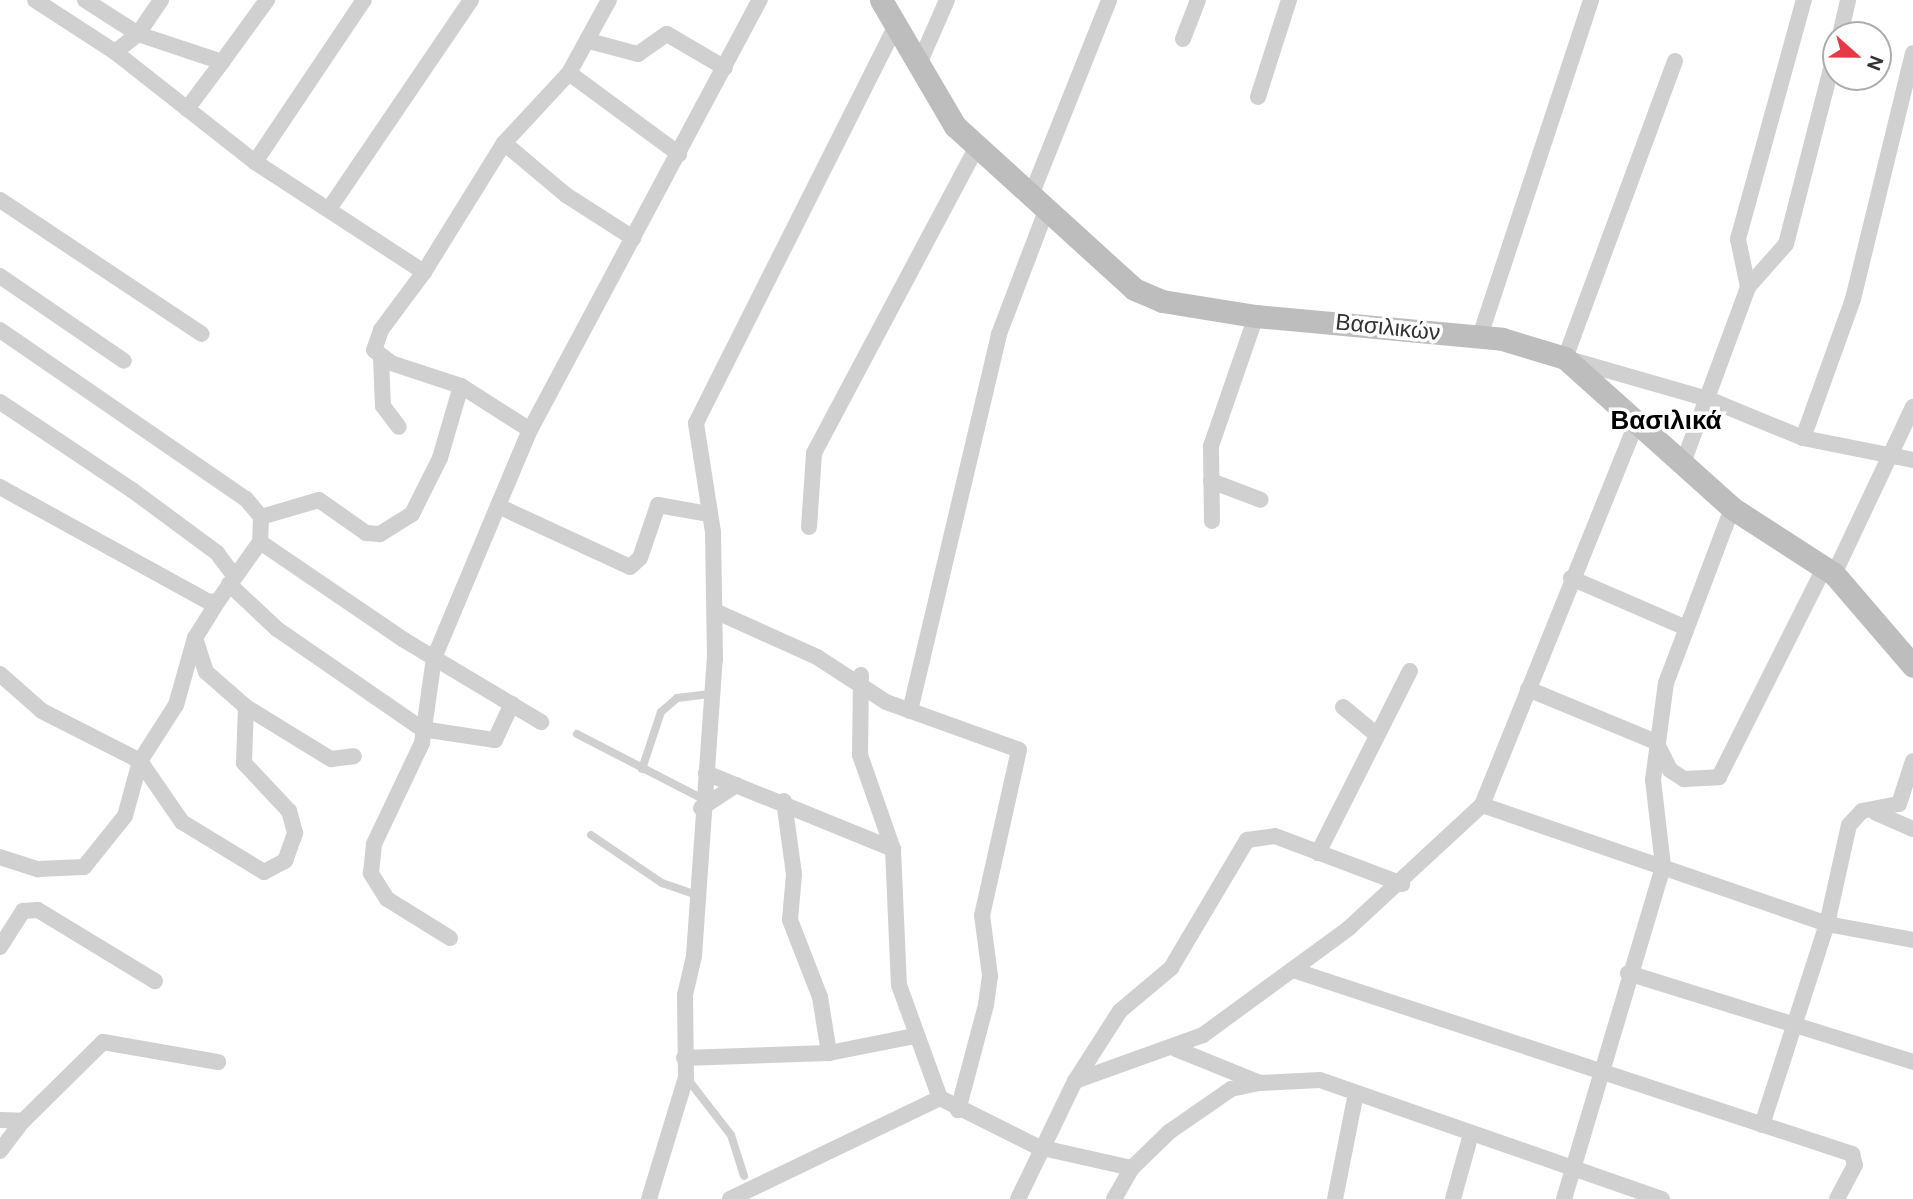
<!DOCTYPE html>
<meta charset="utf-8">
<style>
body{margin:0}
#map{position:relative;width:1913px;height:1199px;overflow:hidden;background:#fff;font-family:"DM Sans",sans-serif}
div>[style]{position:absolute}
.lane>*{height:8px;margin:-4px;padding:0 4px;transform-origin:4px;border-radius:4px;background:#d0d0d0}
.street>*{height:16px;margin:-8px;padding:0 8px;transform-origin:8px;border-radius:8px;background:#d0d0d0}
.secondary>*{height:23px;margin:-11.5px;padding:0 11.5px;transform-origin:11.5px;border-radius:11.5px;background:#bdbdbd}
span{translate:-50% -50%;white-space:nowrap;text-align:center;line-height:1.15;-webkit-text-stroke:7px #fff;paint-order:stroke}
.street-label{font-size:23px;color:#333}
.quarter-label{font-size:26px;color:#000;font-weight:700}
.north{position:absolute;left:1822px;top:21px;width:70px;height:70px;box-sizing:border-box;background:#fff;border:2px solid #adadad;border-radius:50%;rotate:111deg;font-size:19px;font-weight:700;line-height:28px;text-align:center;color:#333}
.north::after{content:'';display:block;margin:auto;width:24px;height:32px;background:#e63946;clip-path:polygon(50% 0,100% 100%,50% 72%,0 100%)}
</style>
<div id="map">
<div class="lane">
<div style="left:577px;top:734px;width:142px;rotate:27.3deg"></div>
<div style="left:642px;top:769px;width:60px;rotate:-71.6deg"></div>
<div style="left:661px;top:712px;width:21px;rotate:-41deg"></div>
<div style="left:677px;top:698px;width:33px;rotate:-7deg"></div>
<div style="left:591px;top:835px;width:86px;rotate:34.1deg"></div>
<div style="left:662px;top:883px;width:36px;rotate:19deg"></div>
<div style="left:686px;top:1077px;width:73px;rotate:52.2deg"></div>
<div style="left:731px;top:1135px;width:43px;rotate:72.4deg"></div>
</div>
<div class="street">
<div style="left:35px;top:0;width:95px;rotate:33deg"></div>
<div style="left:115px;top:52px;width:178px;rotate:38.2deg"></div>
<div style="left:255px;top:162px;width:202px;rotate:33.1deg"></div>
<div style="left:424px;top:272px;width:72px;rotate:126.6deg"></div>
<div style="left:381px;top:330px;width:21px;rotate:109deg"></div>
<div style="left:374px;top:350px;width:21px;rotate:37deg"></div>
<div style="left:391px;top:363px;width:74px;rotate:18.2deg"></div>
<div style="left:461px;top:386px;width:75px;rotate:106.3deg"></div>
<div style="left:440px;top:458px;width:63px;rotate:116.6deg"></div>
<div style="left:412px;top:514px;width:38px;rotate:148deg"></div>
<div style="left:380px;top:534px;width:14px;rotate:-176deg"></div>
<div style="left:366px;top:533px;width:57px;rotate:-144.9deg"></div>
<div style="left:319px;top:500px;width:60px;rotate:163.7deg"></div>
<div style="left:85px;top:0;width:63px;rotate:32.7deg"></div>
<div style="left:138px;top:34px;width:89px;rotate:18.4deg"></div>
<div style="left:222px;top:62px;width:77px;rotate:-54deg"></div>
<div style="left:1840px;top:35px;width:36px;rotate:-77deg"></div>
<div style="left:1183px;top:39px;width:42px;rotate:-69deg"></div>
<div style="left:589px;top:41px;width:51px;rotate:14.9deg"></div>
<div style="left:638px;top:54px;width:35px;rotate:-35deg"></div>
<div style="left:667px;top:34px;width:67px;rotate:30.4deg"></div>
<div style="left:115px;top:52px;width:29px;rotate:-38deg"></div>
<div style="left:138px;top:34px;width:41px;rotate:-55.9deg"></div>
<div style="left:1675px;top:61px;width:317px;rotate:110.3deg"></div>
<div style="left:1565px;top:358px;width:149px;rotate:16deg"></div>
<div style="left:1708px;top:399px;width:103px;rotate:22.3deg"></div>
<div style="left:1803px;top:438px;width:112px;rotate:11.3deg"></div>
<div style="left:919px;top:64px;width:70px;rotate:-66.4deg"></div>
<div style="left:569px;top:73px;width:137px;rotate:36.4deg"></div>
<div style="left:1258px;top:97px;width:102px;rotate:-72.3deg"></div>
<div style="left:187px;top:109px;width:59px;rotate:-53.3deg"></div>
<div style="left:504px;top:143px;width:81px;rotate:40deg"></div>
<div style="left:566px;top:195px;width:80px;rotate:32.7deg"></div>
<div style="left:255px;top:162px;width:195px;rotate:-56.1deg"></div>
<div style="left:1032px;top:193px;width:208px;rotate:-68.2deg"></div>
<div style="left:0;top:200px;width:242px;rotate:33.6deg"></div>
<div style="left:329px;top:209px;width:253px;rotate:-55.8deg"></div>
<div style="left:424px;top:272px;width:152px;rotate:-58.2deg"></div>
<div style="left:504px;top:143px;width:96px;rotate:-47.1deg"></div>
<div style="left:569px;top:73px;width:83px;rotate:-61.3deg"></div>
<div style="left:0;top:276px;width:150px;rotate:34.4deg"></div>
<div style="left:1748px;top:287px;width:49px;rotate:-101.8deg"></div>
<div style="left:1738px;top:239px;width:248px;rotate:-74.6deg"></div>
<div style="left:0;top:330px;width:298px;rotate:34.5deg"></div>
<div style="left:246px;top:499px;width:23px;rotate:50deg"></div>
<div style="left:261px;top:517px;width:25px;rotate:92deg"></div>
<div style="left:260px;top:542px;width:72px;rotate:125.4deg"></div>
<div style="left:218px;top:601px;width:9px;rotate:174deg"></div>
<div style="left:209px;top:602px;width:239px;rotate:-151.2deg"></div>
<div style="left:1480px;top:336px;width:354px;rotate:-71.7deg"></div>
<div style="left:381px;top:357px;width:49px;rotate:87.7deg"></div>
<div style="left:383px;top:406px;width:26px;rotate:53deg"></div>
<div style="left:461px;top:386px;width:82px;rotate:32.5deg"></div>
<div style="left:0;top:402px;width:159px;rotate:33.7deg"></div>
<div style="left:132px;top:490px;width:106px;rotate:36.5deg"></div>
<div style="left:217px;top:553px;width:25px;rotate:53deg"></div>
<div style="left:1803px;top:438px;width:148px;rotate:-70.2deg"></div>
<div style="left:1853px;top:299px;width:253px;rotate:-76.3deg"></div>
<div style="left:1683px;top:463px;width:188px;rotate:-69.7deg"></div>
<div style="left:1748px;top:287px;width:57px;rotate:-48.5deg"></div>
<div style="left:1786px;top:244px;width:201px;rotate:-75.6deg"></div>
<div style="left:1211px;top:481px;width:53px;rotate:20.8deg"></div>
<div style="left:498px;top:506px;width:145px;rotate:24.8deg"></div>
<div style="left:630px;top:567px;width:13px;rotate:-42deg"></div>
<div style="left:640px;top:558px;width:56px;rotate:-71.2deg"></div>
<div style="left:658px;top:505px;width:52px;rotate:10deg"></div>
<div style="left:1212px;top:521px;width:75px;rotate:-90.8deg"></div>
<div style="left:1211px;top:446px;width:138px;rotate:-70.9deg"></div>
<div style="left:809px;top:527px;width:74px;rotate:-86.1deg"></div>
<div style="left:814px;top:453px;width:345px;rotate:-62deg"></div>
<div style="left:260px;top:542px;width:174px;rotate:34.2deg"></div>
<div style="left:404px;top:640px;width:160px;rotate:30.9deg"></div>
<div style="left:1834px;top:574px;width:185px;rotate:-64.7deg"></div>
<div style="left:1571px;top:578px;width:121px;rotate:23.4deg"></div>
<div style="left:229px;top:584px;width:66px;rotate:43.2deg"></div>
<div style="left:277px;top:629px;width:176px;rotate:34.6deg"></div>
<div style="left:422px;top:729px;width:74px;rotate:8.6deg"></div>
<div style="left:495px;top:740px;width:40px;rotate:-65deg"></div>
<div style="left:717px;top:612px;width:110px;rotate:24.2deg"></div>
<div style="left:817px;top:657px;width:82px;rotate:33.1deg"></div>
<div style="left:886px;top:702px;width:141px;rotate:19.8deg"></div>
<div style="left:1019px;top:750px;width:169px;rotate:102.6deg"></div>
<div style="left:982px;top:915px;width:62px;rotate:82.5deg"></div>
<div style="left:990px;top:976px;width:29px;rotate:98deg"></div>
<div style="left:986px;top:1005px;width:109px;rotate:104.9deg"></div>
<div style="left:0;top:674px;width:56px;rotate:41.4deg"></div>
<div style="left:42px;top:711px;width:110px;rotate:27deg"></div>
<div style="left:140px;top:761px;width:67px;rotate:-57.3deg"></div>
<div style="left:176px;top:705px;width:70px;rotate:-74.2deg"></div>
<div style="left:195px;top:638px;width:44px;rotate:-58.1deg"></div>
<div style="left:861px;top:675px;width:80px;rotate:90.7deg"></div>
<div style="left:860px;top:755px;width:100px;rotate:70.7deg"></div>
<div style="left:893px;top:849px;width:136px;rotate:87.5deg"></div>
<div style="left:899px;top:985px;width:120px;rotate:70.1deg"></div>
<div style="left:940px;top:1098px;width:110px;rotate:26.6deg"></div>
<div style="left:1038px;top:1147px;width:96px;rotate:12.6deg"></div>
<div style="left:1528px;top:689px;width:139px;rotate:22.5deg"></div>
<div style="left:1656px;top:742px;width:31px;rotate:63deg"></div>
<div style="left:1670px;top:770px;width:17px;rotate:33deg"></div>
<div style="left:1684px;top:779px;width:35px;rotate:-3deg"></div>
<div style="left:1719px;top:777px;width:234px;rotate:-63.3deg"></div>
<div style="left:246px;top:707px;width:100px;rotate:31.5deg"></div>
<div style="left:331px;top:759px;width:23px;rotate:-7deg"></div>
<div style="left:1343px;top:707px;width:44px;rotate:39.5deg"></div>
<div style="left:910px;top:711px;width:387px;rotate:-76.7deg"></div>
<div style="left:999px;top:334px;width:135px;rotate:-69.1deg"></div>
<div style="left:140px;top:761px;width:74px;rotate:55.5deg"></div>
<div style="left:182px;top:822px;width:96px;rotate:31.4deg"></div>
<div style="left:264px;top:872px;width:24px;rotate:-28deg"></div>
<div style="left:285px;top:861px;width:30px;rotate:-70deg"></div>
<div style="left:295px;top:833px;width:23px;rotate:-105deg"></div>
<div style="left:289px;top:811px;width:66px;rotate:-133.2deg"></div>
<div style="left:244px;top:763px;width:56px;rotate:-88deg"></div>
<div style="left:246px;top:707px;width:53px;rotate:-138.8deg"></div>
<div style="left:206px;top:672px;width:36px;rotate:-108deg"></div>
<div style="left:706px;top:773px;width:202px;rotate:22.1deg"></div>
<div style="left:784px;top:801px;width:74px;rotate:82.2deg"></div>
<div style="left:794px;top:874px;width:46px;rotate:95deg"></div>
<div style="left:790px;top:920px;width:83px;rotate:68.7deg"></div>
<div style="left:820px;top:997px;width:57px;rotate:80.9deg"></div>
<div style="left:1482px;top:805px;width:365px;rotate:19deg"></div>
<div style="left:1827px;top:924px;width:87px;rotate:10.5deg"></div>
<div style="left:701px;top:808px;width:42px;rotate:-33.3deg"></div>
<div style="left:1876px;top:813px;width:40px;rotate:23.4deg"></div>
<div style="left:1318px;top:853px;width:204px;rotate:-63.2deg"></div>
<div style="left:0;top:857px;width:40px;rotate:18deg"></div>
<div style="left:38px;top:869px;width:46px;rotate:-2.5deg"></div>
<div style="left:84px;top:867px;width:65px;rotate:-51.2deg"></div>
<div style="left:125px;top:816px;width:57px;rotate:-74.7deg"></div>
<div style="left:450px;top:938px;width:74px;rotate:-148.2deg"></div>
<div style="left:387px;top:899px;width:31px;rotate:-122deg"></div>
<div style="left:371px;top:873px;width:29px;rotate:-84deg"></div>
<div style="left:374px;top:844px;width:112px;rotate:-64.6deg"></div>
<div style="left:422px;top:743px;width:86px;rotate:-82deg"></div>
<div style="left:434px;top:658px;width:247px;rotate:-67.2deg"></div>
<div style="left:530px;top:430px;width:488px;rotate:-61.9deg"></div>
<div style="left:0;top:947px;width:43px;rotate:-57.4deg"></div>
<div style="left:23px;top:911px;width:15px;rotate:-4deg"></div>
<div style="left:38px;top:910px;width:137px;rotate:31.3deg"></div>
<div style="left:1293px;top:970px;width:589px;rotate:18.22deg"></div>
<div style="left:1852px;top:1154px;width:11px;rotate:75deg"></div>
<div style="left:1855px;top:1165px;width:38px;rotate:118deg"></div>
<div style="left:1628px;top:973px;width:299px;rotate:17.3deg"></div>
<div style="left:1176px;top:1049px;width:91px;rotate:22deg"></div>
<div style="left:1260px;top:1083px;width:60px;rotate:-2.9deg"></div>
<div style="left:1320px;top:1080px;width:362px;rotate:19.2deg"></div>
<div style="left:684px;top:1058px;width:145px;rotate:-2deg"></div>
<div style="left:829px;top:1053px;width:88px;rotate:-11.2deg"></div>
<div style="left:1075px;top:1081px;width:83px;rotate:-57.3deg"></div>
<div style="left:1120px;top:1011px;width:67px;rotate:-40.1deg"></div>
<div style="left:1171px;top:968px;width:149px;rotate:-59.3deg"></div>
<div style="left:1247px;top:840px;width:28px;rotate:-8deg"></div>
<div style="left:1275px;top:836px;width:136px;rotate:20.7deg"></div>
<div style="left:0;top:1120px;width:23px;rotate:2deg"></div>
<div style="left:23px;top:1121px;width:112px;rotate:-44.6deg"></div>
<div style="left:103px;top:1042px;width:117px;rotate:9.9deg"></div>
<div style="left:1762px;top:1125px;width:211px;rotate:-72.1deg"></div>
<div style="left:1827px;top:924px;width:101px;rotate:-77.5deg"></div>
<div style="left:1849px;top:825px;width:19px;rotate:-47deg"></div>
<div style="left:1862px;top:811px;width:38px;rotate:-11deg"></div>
<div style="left:1899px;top:804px;width:45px;rotate:-72deg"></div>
<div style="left:0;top:1151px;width:38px;rotate:-53deg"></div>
<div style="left:649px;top:1199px;width:127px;rotate:-73.1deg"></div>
<div style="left:686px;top:1077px;width:82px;rotate:-90.7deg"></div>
<div style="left:685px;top:995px;width:40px;rotate:-77deg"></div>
<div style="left:694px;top:956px;width:298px;rotate:-86deg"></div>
<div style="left:715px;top:659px;width:127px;rotate:-90.9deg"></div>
<div style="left:713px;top:532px;width:110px;rotate:-98.9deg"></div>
<div style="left:696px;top:423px;width:448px;rotate:-63.3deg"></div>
<div style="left:730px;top:1199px;width:233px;rotate:-25.7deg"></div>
<div style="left:1018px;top:1199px;width:131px;rotate:-64.2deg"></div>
<div style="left:1075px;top:1081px;width:136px;rotate:-19.8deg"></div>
<div style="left:1203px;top:1035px;width:181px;rotate:-36.2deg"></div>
<div style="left:1349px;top:928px;width:181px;rotate:-42.8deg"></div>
<div style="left:1482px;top:805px;width:411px;rotate:-68deg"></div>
<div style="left:1114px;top:1199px;width:36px;rotate:-60deg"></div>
<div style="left:1132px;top:1168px;width:52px;rotate:-44.2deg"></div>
<div style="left:1169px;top:1132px;width:75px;rotate:-34.7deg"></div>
<div style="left:1231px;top:1089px;width:30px;rotate:-12deg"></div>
<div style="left:1335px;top:1199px;width:108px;rotate:-78.8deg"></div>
<div style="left:1453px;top:1199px;width:67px;rotate:-74.5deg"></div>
<div style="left:1564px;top:1199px;width:347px;rotate:-73.4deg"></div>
<div style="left:1663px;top:866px;width:87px;rotate:-96.6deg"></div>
<div style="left:1653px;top:780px;width:98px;rotate:-82.4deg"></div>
<div style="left:1666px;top:683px;width:187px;rotate:-69.3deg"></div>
</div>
<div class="secondary">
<div style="left:881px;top:0;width:146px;rotate:59.6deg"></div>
<div style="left:955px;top:126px;width:242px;rotate:42.3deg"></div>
<div style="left:1134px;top:289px;width:30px;rotate:23deg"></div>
<div style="left:1162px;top:301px;width:95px;rotate:9.1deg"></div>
<div style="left:1256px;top:316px;width:247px;rotate:5.3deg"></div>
<div style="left:1502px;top:339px;width:66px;rotate:16.8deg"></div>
<div style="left:1565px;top:358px;width:224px;rotate:41.9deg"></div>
<div style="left:1732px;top:508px;width:121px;rotate:32.9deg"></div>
<div style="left:1834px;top:574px;width:121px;rotate:49.3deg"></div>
</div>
<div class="street-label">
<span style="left:1388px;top:327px;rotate:6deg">Βασιλικών</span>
</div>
<div class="quarter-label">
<span style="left:1666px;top:421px">Βασιλικά</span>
</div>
<div class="north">N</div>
</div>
